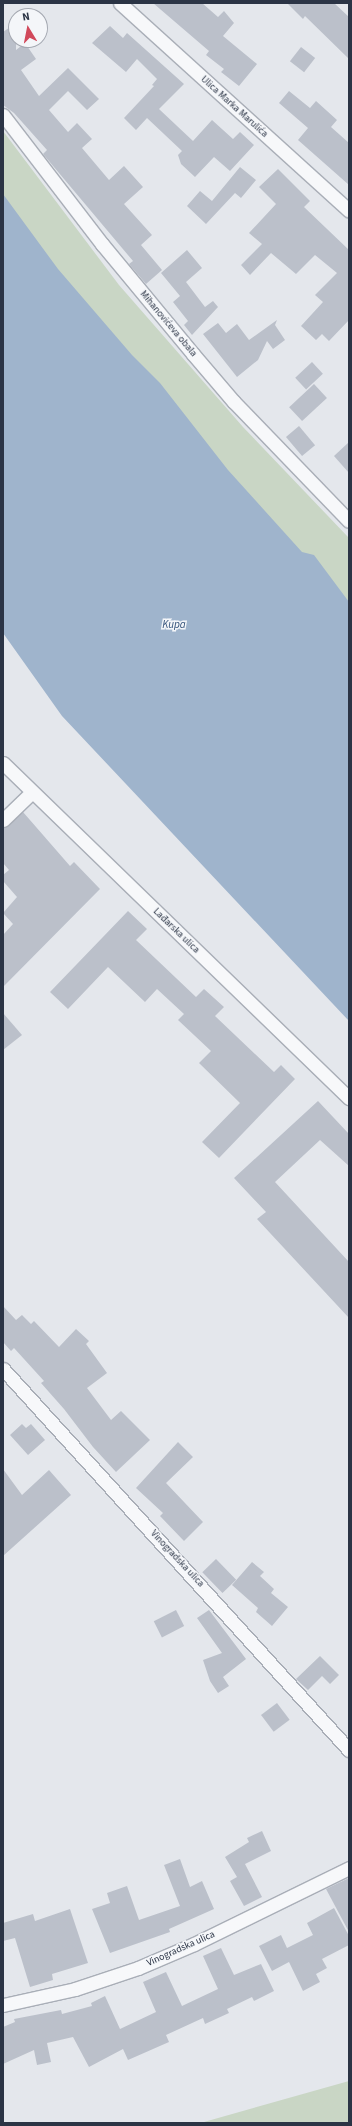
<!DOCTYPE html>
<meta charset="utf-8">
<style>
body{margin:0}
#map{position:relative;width:352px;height:2126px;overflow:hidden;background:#e4e7ec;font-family:"Source Sans 3",sans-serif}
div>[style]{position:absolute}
.green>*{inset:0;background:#c9d6c5}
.water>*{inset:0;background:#9fb4cc}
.building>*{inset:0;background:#bbc0ca;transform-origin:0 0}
.roads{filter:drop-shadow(1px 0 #a9aeb7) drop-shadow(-1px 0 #a9aeb7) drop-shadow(0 1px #a9aeb7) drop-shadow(0 -1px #a9aeb7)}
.street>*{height:13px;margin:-6.5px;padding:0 6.5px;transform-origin:6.5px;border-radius:6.5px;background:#f7f8fa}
span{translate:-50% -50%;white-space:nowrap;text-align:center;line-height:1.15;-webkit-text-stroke:3px #f4f6f9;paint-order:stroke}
.street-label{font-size:10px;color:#2b3445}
.water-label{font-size:11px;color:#34527a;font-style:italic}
.frame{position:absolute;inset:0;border:4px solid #2b3445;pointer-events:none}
.north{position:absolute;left:8px;top:8px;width:40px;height:40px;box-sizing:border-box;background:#f4f6f9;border:1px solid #a4a8b1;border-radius:50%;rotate:350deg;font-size:11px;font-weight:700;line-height:16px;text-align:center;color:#2b3445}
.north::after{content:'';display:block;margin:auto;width:14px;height:18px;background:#d1495b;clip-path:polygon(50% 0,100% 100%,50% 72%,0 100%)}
</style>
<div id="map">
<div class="green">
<div style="clip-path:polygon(3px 131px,119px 285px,243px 427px,349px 538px,349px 783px,3px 400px)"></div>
<div style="clip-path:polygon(349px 2081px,349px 2123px,200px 2123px,204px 2122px)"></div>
</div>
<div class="water">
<div style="clip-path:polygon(3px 194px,58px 269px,132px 355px,160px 383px,228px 470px,302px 552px,314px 555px,349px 602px,349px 1021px,62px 716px,3px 633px)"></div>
</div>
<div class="building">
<div style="clip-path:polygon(153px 3px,202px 3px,218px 17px,224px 11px,234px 23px,223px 36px,257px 64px,239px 86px,221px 72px,224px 69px,206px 55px,209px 51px)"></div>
<div style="clip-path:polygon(287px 3px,334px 3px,349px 17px,349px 59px,305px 16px,303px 19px)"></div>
<div style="clip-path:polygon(16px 23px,16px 50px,25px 43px,36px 59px,21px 70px,39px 96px,68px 68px,99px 99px,87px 110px,68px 91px,49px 110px,68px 132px,77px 123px,92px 139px,82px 148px,109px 180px,124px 166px,143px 187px,124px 204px,152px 235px,141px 245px,162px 270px,146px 284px,129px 264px,133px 261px,43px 154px,47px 150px,14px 113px,3px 105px,3px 32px)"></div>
<div style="clip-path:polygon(110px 26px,123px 38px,127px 33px,184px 84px,159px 109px,193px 141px,212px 120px,233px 139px,240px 132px,254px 145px,230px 171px,214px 157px,195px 177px,181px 164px,178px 155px,182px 151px,147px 118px,136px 130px,124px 118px,154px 86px,152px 85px,157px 79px,137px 59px,126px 72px,92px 43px)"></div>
<div style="left:301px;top:47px;width:18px;height:18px;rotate:38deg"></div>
<div style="clip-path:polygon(289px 91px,310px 108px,316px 101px,337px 120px,331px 127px,349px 143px,349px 185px,298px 140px,308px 128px,279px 103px)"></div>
<div style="clip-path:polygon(240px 167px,256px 180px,241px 198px,235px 193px,206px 224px,187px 206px,200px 191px,212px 201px)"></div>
<div style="clip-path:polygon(278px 169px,310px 201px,304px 207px,349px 250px,349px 320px,329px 341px,322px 334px,316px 340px,301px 326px,323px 302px,315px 295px,337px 273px,315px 255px,296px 274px,271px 253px,250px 275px,241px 265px,262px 244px,249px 233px,276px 204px,259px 187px)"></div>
<div style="clip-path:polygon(187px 250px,202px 268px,186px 282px,205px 307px,213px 301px,218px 307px,192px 335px,184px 325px,188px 321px,173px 302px,180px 296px,161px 273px)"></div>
<div style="clip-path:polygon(277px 320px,275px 325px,285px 340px,273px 349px,267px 341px,258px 360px,237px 377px,203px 334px,218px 323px,226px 333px,237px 324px,249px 340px)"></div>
<div style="left:312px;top:362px;width:16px;height:23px;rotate:47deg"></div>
<div style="left:314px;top:384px;width:19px;height:34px;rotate:47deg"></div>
<div style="left:299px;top:426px;width:25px;height:17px;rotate:50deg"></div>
<div style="clip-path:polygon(349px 442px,349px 473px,334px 456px)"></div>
<div style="clip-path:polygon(23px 812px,70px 866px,74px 862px,100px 889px,3px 987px,3px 935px,13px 924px,3px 913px,17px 897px,3px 881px,3px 875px,9px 870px,3px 863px,3px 829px)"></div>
<div style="clip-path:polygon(128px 911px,147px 929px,136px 940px,196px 997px,204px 989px,224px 1007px,215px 1016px,274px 1072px,281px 1065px,295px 1079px,219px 1158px,202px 1142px,240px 1103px,199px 1063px,211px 1051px,178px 1020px,184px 1014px,157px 989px,145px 1002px,108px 967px,68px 1009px,50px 992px)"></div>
<div style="clip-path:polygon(3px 1013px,22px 1035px,3px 1050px)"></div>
<div style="clip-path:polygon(318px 1101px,349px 1134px,349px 1166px,320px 1140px,275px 1182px,349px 1262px,349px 1318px,257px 1219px,266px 1212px,234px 1178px)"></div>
<div style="clip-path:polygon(3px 1306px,16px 1320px,22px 1315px,31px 1324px,34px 1321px,59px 1347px,76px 1329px,89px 1341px,86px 1344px,107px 1373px,87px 1388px,111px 1420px,121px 1411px,150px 1440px,116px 1472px,93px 1447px,64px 1409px,41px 1383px,44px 1381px,14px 1348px,11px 1351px,3px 1342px)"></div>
<div style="clip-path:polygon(22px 1424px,26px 1428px,31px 1424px,45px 1440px,28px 1455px,10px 1435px)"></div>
<div style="clip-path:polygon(178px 1442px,193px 1457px,166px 1483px,203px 1522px,184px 1541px,160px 1516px,163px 1513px,136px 1488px)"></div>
<div style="clip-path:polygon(3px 1469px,22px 1495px,49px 1470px,71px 1495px,3px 1556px)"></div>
<div style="left:216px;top:1559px;width:29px;height:19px;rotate:46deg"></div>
<div style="clip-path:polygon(252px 1562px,264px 1572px,260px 1576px,274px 1589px,271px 1593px,288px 1607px,272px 1626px,256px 1612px,258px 1608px,232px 1585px)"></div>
<div style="left:176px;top:1610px;width:18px;height:25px;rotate:63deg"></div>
<div style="clip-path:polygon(209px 1610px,246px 1659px,223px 1677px,229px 1686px,218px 1693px,210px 1681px,203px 1660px,222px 1653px,197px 1618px)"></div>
<div style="clip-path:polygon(320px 1656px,339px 1675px,330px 1684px,322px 1676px,308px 1690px,296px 1679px)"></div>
<div style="left:277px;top:1703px;width:21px;height:20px;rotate:53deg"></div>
<div style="clip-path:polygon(262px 1831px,271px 1851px,245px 1864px,262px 1897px,244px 1906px,230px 1881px,237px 1877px,225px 1857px,249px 1842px,247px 1838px)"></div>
<div style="clip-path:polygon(180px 1859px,190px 1887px,202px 1881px,214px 1909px,169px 1929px,170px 1932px,110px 1953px,92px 1909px,110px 1903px,107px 1893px,127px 1886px,139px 1920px,180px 1906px,164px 1865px)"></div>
<div style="clip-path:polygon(349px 1878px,349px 1932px,326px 1889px)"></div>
<div style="clip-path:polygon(334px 1908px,349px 1936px,349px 1945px,322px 1959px,327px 1968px,316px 1974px,320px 1982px,303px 1991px,289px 1962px,272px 1971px,259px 1946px,281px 1935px,287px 1948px,313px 1935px,307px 1923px)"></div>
<div style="clip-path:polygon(70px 1909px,88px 1963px,52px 1974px,53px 1980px,30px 1987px,15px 1938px,3px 1941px,3px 1923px,33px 1914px,35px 1921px)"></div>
<div style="clip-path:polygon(221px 1948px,234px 1975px,261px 1964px,274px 1991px,254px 2001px,252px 1997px,227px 2009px,229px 2013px,205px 2024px,203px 2018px,166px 2035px,169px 2042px,128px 2060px,123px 2049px,89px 2067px,73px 2037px,47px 2043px,51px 2062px,37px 2065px,34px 2050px,3px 2064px,3px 2027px,15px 2022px,14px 2019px,61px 2010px,62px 2014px,92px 2006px,91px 2003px,105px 1996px,120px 2029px,156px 2012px,143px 1982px,166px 1972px,182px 2006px,218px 1989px,203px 1956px)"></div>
</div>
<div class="roads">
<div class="street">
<div style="left:120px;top:3px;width:309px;rotate:42.2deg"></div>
<div style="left:3px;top:115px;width:163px;rotate:52.5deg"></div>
<div style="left:102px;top:244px;width:143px;rotate:50.4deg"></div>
<div style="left:193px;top:354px;width:63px;rotate:49.5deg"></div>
<div style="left:234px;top:402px;width:165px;rotate:46deg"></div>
<div style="left:3px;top:763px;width:482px;rotate:44.1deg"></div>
<div style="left:3px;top:820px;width:40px;rotate:-44deg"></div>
<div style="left:3px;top:1369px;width:515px;rotate:47.76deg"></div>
<div style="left:3px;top:2005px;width:74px;rotate:-12.5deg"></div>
<div style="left:75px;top:1989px;width:66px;rotate:-18.4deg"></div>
<div style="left:138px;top:1968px;width:61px;rotate:-23.2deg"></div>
<div style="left:194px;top:1944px;width:173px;rotate:-26.1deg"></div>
</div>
</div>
<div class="street-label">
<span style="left:234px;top:107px;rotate:42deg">Ulica Marka Marulića</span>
<span style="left:168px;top:324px;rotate:50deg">Mihanovićeva obala</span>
<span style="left:176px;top:931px;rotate:44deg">Lađarska ulica</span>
<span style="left:177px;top:1559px;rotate:47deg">Vinogradska ulica</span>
<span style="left:181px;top:1949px;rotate:-24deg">Vinogradska ulica</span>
</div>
<div class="water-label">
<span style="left:174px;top:625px">Kupa</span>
</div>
<div class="frame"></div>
<div class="north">N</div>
</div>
